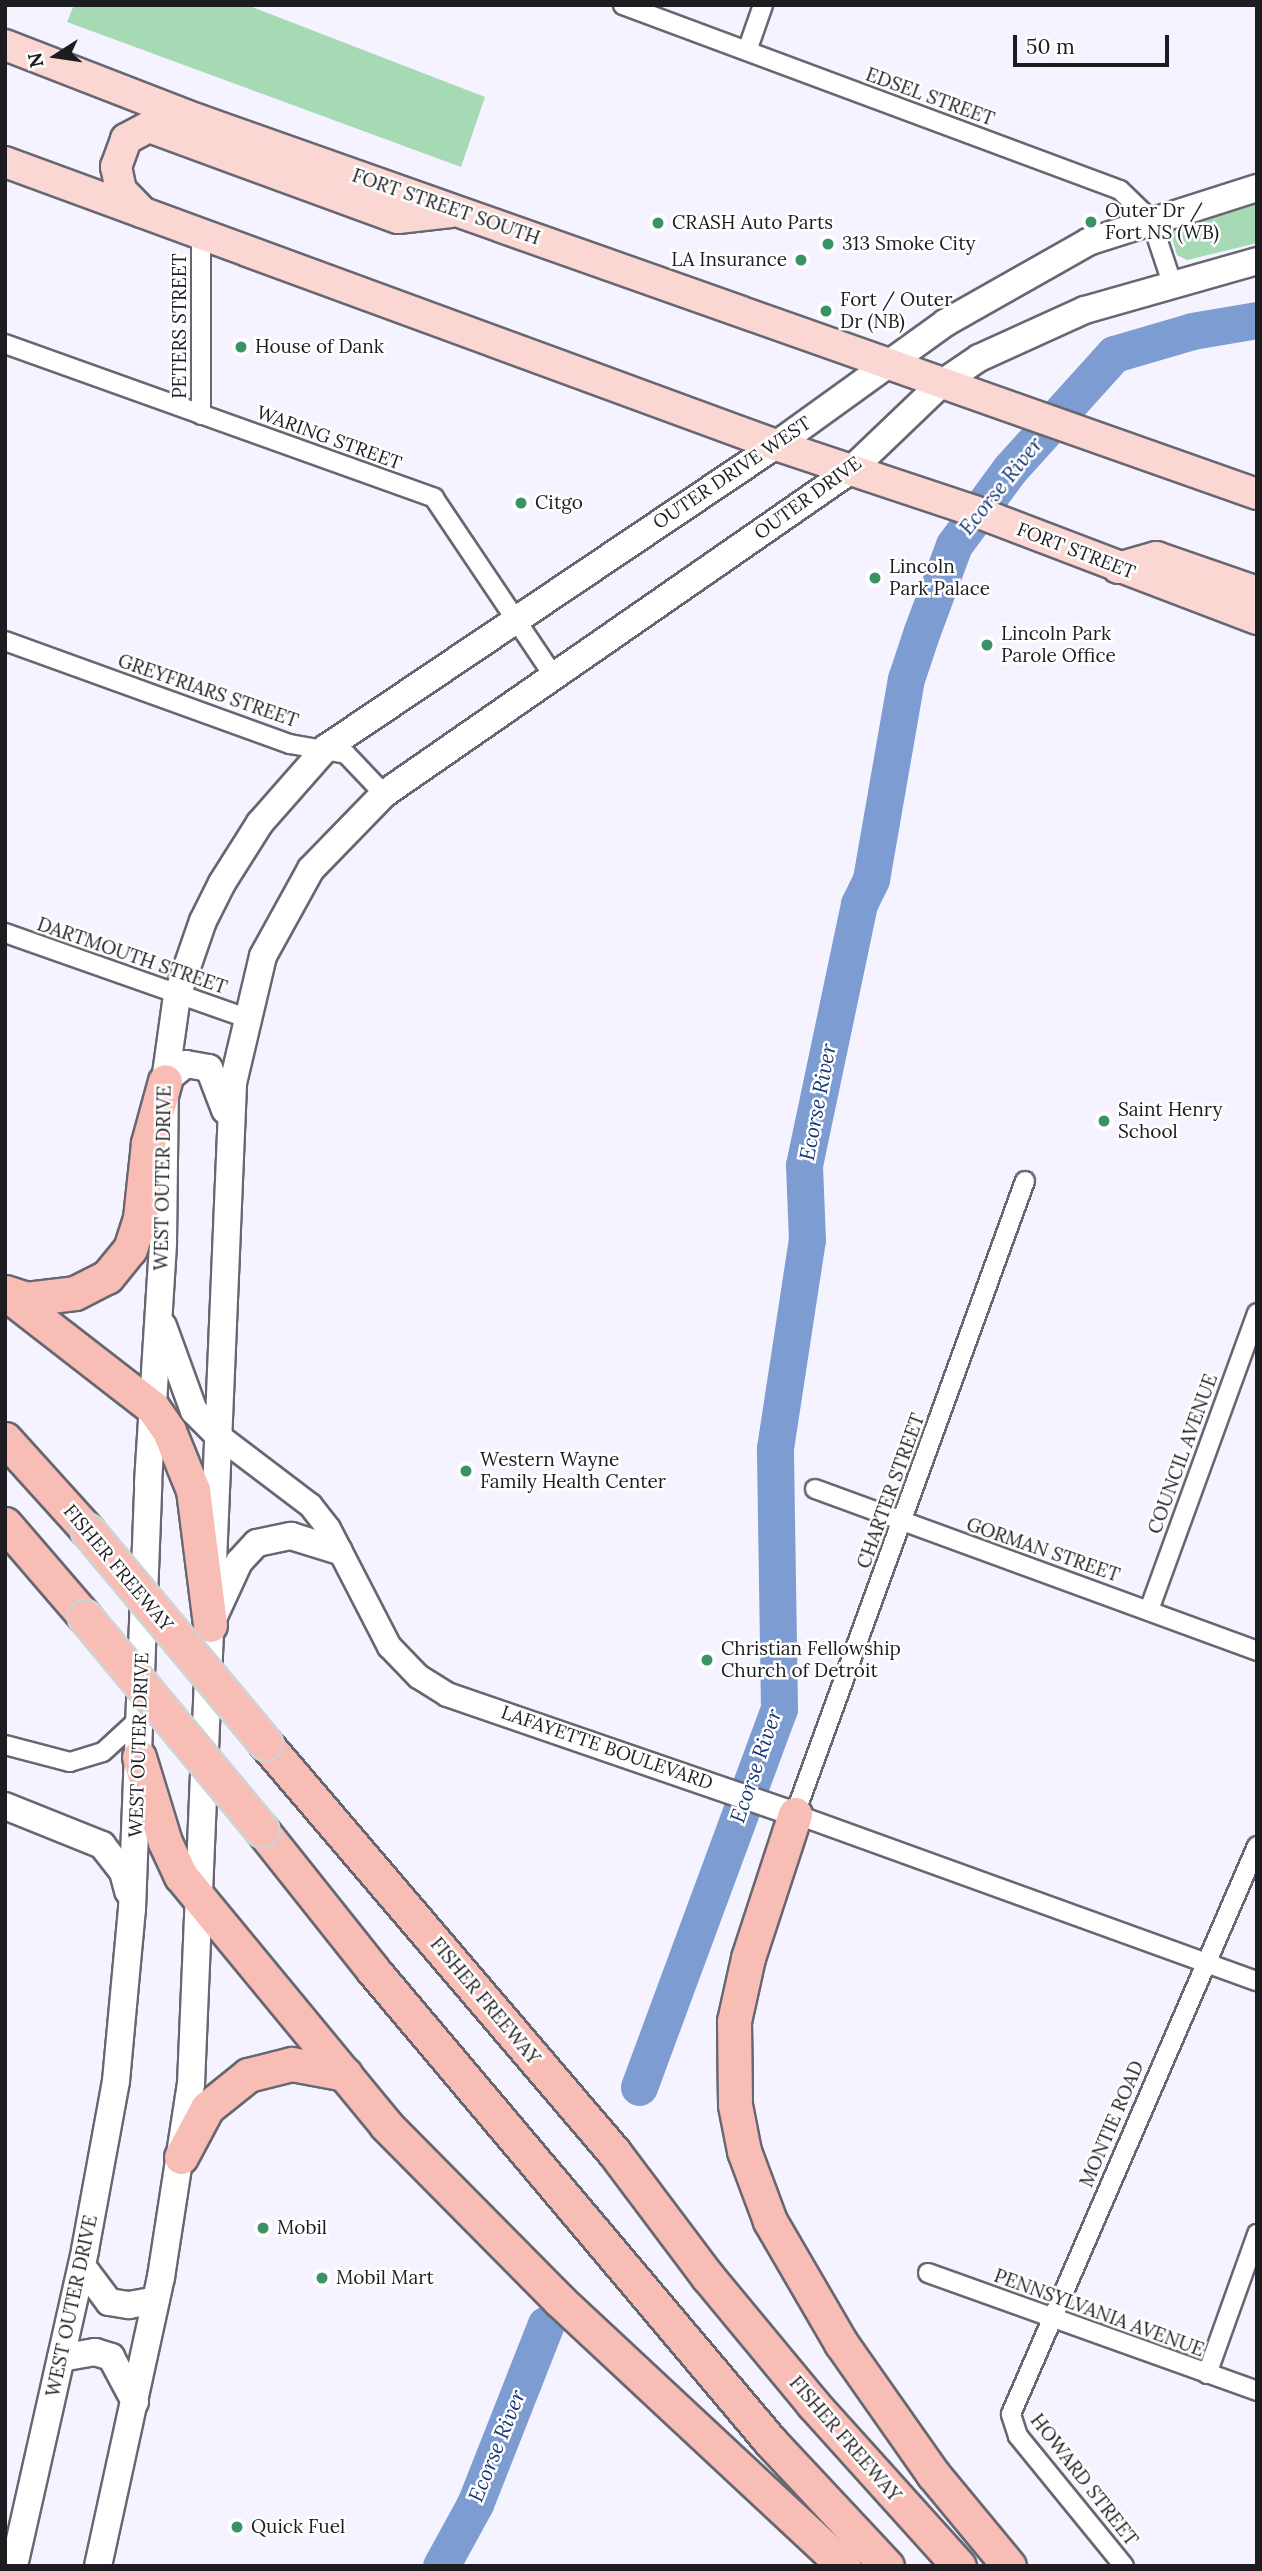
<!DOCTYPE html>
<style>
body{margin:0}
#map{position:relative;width:1262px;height:2571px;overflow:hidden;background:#f4f3ff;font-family:Lora,serif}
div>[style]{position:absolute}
.green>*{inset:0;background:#a5dab4}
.river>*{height:37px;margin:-18.5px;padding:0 18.5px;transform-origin:18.5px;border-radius:18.5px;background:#7d9cd2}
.roads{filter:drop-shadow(2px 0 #686771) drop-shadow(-2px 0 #686771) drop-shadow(0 2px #686771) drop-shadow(0 -2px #686771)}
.minor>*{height:18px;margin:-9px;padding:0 9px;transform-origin:9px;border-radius:9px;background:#fff}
.tertiary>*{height:23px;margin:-11.5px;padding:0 11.5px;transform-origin:11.5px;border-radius:11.5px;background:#fff}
.secondary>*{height:26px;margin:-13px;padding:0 13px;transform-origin:13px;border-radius:13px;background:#fff}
.primary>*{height:30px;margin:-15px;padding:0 15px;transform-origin:15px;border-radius:15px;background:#fbd7d3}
.motorway>*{height:33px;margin:-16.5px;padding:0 16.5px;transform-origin:16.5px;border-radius:16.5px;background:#f8bdb5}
.bridges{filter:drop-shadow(2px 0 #d2d2d3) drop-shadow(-2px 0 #d2d2d3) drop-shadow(0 2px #d2d2d3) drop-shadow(0 -2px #d2d2d3)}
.motorway-bridge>*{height:33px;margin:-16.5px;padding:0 16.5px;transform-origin:16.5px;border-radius:16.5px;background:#f8bdb5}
.dots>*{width:19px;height:19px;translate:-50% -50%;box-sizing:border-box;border:4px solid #fff;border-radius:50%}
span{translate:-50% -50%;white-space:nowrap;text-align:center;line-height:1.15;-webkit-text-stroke:5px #fff;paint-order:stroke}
.street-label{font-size:19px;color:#1d1d21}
.poi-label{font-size:19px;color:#1d1d21}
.left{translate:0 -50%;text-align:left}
.right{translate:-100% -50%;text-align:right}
.water-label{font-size:21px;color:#163878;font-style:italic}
.frame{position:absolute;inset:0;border:7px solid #1d1d21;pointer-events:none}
.north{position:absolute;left:21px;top:21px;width:70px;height:70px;-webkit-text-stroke:5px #fff;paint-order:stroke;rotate:258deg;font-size:19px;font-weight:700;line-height:28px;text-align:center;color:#1d1d21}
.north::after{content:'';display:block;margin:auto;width:24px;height:32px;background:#1d1d21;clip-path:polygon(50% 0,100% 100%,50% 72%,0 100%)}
.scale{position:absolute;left:1013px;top:35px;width:156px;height:32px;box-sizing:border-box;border:4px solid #1d1d21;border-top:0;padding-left:9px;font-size:21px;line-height:24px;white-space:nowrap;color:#1d1d21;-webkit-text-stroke:5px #fff;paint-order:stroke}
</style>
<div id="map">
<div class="green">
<div style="clip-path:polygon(74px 5px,247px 5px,485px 97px,461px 167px,67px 22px)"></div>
<div style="clip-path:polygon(1257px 201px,1257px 243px,1187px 260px,1177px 255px,1170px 231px,1178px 223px)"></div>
</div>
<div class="river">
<div style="left:639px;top:2087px;width:403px;rotate:-69.7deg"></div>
<div style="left:779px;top:1709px;width:261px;rotate:-90.9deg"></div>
<div style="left:775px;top:1448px;width:210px;rotate:-81.3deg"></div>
<div style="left:807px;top:1240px;width:75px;rotate:-92.3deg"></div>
<div style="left:804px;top:1165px;width:267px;rotate:-78.1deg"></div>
<div style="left:859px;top:904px;width:28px;rotate:-64deg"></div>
<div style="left:871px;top:879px;width:203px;rotate:-80.1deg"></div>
<div style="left:906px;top:679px;width:51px;rotate:-71.6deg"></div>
<div style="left:922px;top:631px;width:92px;rotate:-69.6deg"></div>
<div style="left:954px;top:545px;width:94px;rotate:-53.6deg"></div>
<div style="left:1010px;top:469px;width:155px;rotate:-47.9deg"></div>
<div style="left:1114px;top:354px;width:81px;rotate:-16.4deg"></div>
<div style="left:1192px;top:331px;width:66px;rotate:-9.6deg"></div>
<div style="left:441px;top:2566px;width:71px;rotate:-61.3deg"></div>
<div style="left:475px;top:2504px;width:193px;rotate:-68.5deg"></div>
</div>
<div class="roads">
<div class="minor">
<div style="left:623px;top:5px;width:530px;rotate:20.42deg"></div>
<div style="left:1120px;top:190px;width:43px;rotate:44.1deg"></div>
<div style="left:1151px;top:220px;width:66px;rotate:71.6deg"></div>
<div style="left:747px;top:51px;width:49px;rotate:-70.8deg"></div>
<div style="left:201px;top:236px;width:179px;rotate:90deg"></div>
<div style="left:5px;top:344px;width:456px;rotate:19.7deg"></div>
<div style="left:434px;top:498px;width:217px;rotate:56.1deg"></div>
<div style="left:5px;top:641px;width:303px;rotate:19.9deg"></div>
<div style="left:290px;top:744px;width:57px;rotate:10.1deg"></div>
<div style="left:346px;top:754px;width:55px;rotate:46.5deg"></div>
<div style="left:5px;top:933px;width:256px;rotate:19.4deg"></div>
<div style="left:1025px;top:1181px;width:673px;rotate:109.97deg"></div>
<div style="left:795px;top:1814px;width:491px;rotate:19.9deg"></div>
<div style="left:815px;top:1489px;width:471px;rotate:20.1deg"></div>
<div style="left:1149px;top:1610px;width:316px;rotate:-70deg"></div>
<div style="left:5px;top:1745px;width:67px;rotate:14.7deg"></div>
<div style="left:70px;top:1762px;width:34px;rotate:-17deg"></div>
<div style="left:103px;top:1752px;width:52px;rotate:-42.6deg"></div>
<div style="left:928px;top:2273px;width:350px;rotate:19.7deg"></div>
<div style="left:1207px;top:2374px;width:149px;rotate:-70.3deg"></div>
<div style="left:1124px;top:2566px;width:168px;rotate:-129.2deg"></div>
<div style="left:1018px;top:2436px;width:23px;rotate:-108deg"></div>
<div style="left:1011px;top:2414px;width:619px;rotate:-66.58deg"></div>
</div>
<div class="tertiary">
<div style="left:219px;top:1436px;width:114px;rotate:37.2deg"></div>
<div style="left:310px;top:1505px;width:29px;rotate:52deg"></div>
<div style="left:328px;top:1528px;width:133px;rotate:62.7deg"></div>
<div style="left:389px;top:1646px;width:42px;rotate:46deg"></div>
<div style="left:418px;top:1676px;width:34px;rotate:32deg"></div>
<div style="left:447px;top:1694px;width:368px;rotate:19deg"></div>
</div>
<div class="secondary">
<div style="left:165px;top:1081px;width:27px;rotate:-39deg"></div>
<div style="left:186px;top:1064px;width:23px;rotate:10deg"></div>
<div style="left:209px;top:1068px;width:45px;rotate:69.1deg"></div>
<div style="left:163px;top:1326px;width:90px;rotate:70deg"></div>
<div style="left:194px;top:1411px;width:35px;rotate:45deg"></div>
<div style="left:213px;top:1562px;width:479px;rotate:-87.6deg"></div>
<div style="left:233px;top:1083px;width:130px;rotate:-76.7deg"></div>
<div style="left:263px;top:956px;width:99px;rotate:-61.1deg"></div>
<div style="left:311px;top:869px;width:105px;rotate:-45.8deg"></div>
<div style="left:384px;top:794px;width:568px;rotate:-34.75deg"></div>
<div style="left:851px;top:470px;width:126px;rotate:-43.7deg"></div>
<div style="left:942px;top:383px;width:45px;rotate:-34deg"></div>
<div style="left:979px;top:358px;width:116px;rotate:-24.4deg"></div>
<div style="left:1085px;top:310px;width:179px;rotate:-15.9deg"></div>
<div style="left:210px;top:1625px;width:69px;rotate:-65.3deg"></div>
<div style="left:239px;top:1562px;width:26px;rotate:-47deg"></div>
<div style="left:257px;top:1543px;width:35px;rotate:-12deg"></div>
<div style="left:291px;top:1536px;width:50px;rotate:17.4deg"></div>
<div style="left:5px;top:1806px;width:105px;rotate:21.9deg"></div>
<div style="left:102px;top:1845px;width:34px;rotate:52deg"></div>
<div style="left:123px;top:1872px;width:20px;rotate:75deg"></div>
<div style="left:82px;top:2266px;width:45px;rotate:53.1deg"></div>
<div style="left:109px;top:2302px;width:20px;rotate:9deg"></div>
<div style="left:129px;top:2305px;width:27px;rotate:-10deg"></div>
<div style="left:61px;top:2358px;width:35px;rotate:-10deg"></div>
<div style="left:95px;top:2352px;width:17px;rotate:17deg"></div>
<div style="left:111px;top:2357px;width:51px;rotate:61.9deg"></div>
<div style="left:14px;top:2566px;width:324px;rotate:-77.3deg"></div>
<div style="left:85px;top:2250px;width:172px;rotate:-79.6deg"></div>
<div style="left:116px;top:2081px;width:173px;rotate:-84.7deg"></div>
<div style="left:132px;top:1909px;width:426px;rotate:-87.8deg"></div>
<div style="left:148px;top:1483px;width:241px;rotate:-86.4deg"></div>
<div style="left:163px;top:1242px;width:161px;rotate:-89.3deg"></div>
<div style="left:165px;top:1081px;width:86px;rotate:-82deg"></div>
<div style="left:177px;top:996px;width:79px;rotate:-70.9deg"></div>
<div style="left:203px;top:921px;width:42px;rotate:-63.4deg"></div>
<div style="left:222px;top:883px;width:71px;rotate:-57.7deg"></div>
<div style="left:260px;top:823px;width:100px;rotate:-48.7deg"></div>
<div style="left:326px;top:748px;width:543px;rotate:-33.95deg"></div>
<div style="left:776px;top:445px;width:208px;rotate:-35.8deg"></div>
<div style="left:945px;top:323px;width:164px;rotate:-29.5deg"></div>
<div style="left:1088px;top:242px;width:177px;rotate:-17.7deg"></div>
<div style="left:98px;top:2566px;width:296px;rotate:-77.7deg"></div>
<div style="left:161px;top:2277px;width:195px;rotate:-81.2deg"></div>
<div style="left:191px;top:2084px;width:476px;rotate:-87.6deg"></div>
</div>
<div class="primary">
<div style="left:5px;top:45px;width:205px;rotate:21.2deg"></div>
<div style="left:196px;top:119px;width:1125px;rotate:19.47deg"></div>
<div style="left:5px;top:162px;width:821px;rotate:20.16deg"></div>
<div style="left:776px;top:445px;width:209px;rotate:18.4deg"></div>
<div style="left:974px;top:511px;width:303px;rotate:20.9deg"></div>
<div style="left:142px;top:212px;width:30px;rotate:-134deg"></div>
<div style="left:121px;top:190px;width:24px;rotate:-102deg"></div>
<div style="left:116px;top:167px;width:30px;rotate:-70deg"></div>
<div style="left:126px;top:139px;width:26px;rotate:-28deg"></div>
<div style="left:149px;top:127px;width:265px;rotate:20.1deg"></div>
<div style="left:398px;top:218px;width:53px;rotate:-6.5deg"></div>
<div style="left:1118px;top:568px;width:40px;rotate:-16deg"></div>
<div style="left:1156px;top:557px;width:107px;rotate:19.1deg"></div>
</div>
<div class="motorway">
<div style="left:5px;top:1292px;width:22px;rotate:18deg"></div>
<div style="left:26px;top:1299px;width:49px;rotate:-7deg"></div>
<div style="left:75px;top:1293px;width:36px;rotate:-27deg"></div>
<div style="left:107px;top:1277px;width:36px;rotate:-51deg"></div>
<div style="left:130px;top:1249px;width:33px;rotate:-72deg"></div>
<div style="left:140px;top:1218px;width:75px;rotate:-83.9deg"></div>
<div style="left:148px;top:1143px;width:64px;rotate:-74.7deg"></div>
<div style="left:5px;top:1293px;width:187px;rotate:37.8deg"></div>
<div style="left:153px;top:1408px;width:28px;rotate:55deg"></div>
<div style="left:169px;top:1431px;width:64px;rotate:67.9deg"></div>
<div style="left:193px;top:1490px;width:136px;rotate:82.8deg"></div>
<div style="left:5px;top:1439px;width:124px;rotate:47.9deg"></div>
<div style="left:5px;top:1524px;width:123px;rotate:49.3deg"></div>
<div style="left:265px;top:1743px;width:538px;rotate:49.53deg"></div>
<div style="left:614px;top:2152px;width:156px;rotate:53.1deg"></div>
<div style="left:708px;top:2277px;width:165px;rotate:50.4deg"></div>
<div style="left:813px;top:2404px;width:218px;rotate:48deg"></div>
<div style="left:139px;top:1757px;width:89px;rotate:73deg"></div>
<div style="left:165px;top:1842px;width:38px;rotate:65deg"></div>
<div style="left:181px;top:1876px;width:323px;rotate:50.5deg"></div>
<div style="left:386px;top:2125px;width:246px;rotate:45.3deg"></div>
<div style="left:559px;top:2300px;width:390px;rotate:43deg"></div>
<div style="left:795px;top:1814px;width:151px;rotate:108.1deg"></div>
<div style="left:748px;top:1958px;width:65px;rotate:102.5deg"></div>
<div style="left:734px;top:2021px;width:84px;rotate:89.3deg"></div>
<div style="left:735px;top:2105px;width:47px;rotate:78.9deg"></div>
<div style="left:744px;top:2151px;width:75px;rotate:69.6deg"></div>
<div style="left:770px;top:2221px;width:141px;rotate:59.8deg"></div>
<div style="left:841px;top:2343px;width:160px;rotate:54.9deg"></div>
<div style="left:933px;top:2474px;width:119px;rotate:50.4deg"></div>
<div style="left:261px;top:1829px;width:180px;rotate:51.5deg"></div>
<div style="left:373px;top:1970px;width:616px;rotate:49.87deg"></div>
<div style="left:770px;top:2441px;width:171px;rotate:46.9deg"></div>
<div style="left:181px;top:2157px;width:55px;rotate:-62deg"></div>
<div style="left:207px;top:2108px;width:53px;rotate:-38.8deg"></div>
<div style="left:248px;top:2075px;width:45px;rotate:-14deg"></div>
<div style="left:292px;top:2064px;width:54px;rotate:10.7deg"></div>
</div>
</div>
<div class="bridges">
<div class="motorway-bridge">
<div style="left:88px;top:1531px;width:276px;rotate:50.1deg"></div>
<div style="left:85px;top:1617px;width:276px;rotate:50.3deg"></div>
</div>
</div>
<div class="dots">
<div style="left:1091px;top:222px;background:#3b9267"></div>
<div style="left:658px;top:223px;background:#3b9267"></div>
<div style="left:828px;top:244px;background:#3b9267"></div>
<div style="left:801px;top:260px;background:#3b9267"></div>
<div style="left:826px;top:311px;background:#3b9267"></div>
<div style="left:241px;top:347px;background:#3b9267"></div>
<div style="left:521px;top:503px;background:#3b9267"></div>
<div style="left:875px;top:578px;background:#3b9267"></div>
<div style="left:987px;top:645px;background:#3b9267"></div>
<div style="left:1104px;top:1121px;background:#3b9267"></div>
<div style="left:466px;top:1471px;background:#3b9267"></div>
<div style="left:707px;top:1660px;background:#3b9267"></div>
<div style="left:263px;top:2228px;background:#3b9267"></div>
<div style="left:322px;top:2278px;background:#3b9267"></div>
<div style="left:237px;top:2527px;background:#3b9267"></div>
</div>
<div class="street-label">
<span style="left:930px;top:97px;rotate:20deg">EDSEL STREET</span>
<span style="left:446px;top:207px;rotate:19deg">FORT STREET SOUTH</span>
<span style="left:180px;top:326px;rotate:-90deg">PETERS STREET</span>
<span style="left:329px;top:438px;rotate:20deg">WARING STREET</span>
<span style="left:732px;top:473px;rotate:-34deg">OUTER DRIVE WEST</span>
<span style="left:808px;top:498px;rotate:-36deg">OUTER DRIVE</span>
<span style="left:1076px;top:551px;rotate:21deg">FORT STREET</span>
<span style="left:208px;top:691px;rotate:19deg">GREYFRIARS STREET</span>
<span style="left:132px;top:956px;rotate:19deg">DARTMOUTH STREET</span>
<span style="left:163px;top:1178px;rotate:-89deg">WEST OUTER DRIVE</span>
<span style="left:1183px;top:1454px;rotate:-70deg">COUNCIL AVENUE</span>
<span style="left:891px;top:1491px;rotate:-70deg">CHARTER STREET</span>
<span style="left:1043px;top:1550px;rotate:19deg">GORMAN STREET</span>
<span style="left:118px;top:1568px;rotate:50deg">FISHER FREEWAY</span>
<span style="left:139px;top:1745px;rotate:-88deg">WEST OUTER DRIVE</span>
<span style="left:607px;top:1748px;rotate:19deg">LAFAYETTE BOULEVARD</span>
<span style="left:485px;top:2001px;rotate:50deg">FISHER FREEWAY</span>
<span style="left:1112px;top:2124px;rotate:-67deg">MONTIE ROAD</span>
<span style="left:72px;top:2306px;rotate:-78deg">WEST OUTER DRIVE</span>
<span style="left:1099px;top:2313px;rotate:20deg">PENNSYLVANIA AVENUE</span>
<span style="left:845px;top:2439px;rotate:49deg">FISHER FREEWAY</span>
<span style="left:1084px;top:2480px;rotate:52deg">HOWARD STREET</span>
</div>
<div class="poi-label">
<span class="left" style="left:1105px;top:222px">Outer Dr /<br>Fort NS (WB)</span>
<span class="left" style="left:672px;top:223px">CRASH Auto Parts</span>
<span class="left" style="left:842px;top:244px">313 Smoke City</span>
<span class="right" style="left:787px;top:260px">LA Insurance</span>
<span class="left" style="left:840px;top:311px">Fort / Outer<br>Dr (NB)</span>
<span class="left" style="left:255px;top:347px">House of Dank</span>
<span class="left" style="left:535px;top:503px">Citgo</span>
<span class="left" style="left:889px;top:578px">Lincoln<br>Park Palace</span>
<span class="left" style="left:1001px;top:645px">Lincoln Park<br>Parole Office</span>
<span class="left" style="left:1118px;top:1121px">Saint Henry<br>School</span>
<span class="left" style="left:480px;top:1471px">Western Wayne<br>Family Health Center</span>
<span class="left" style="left:721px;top:1660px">Christian Fellowship<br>Church of Detroit</span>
<span class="left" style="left:277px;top:2228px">Mobil</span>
<span class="left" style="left:336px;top:2278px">Mobil Mart</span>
<span class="left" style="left:251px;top:2527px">Quick Fuel</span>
</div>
<div class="water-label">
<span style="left:1001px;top:486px;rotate:-51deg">Ecorse River</span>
<span style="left:818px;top:1102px;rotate:-79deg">Ecorse River</span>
<span style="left:756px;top:1766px;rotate:-71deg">Ecorse River</span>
<span style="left:497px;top:2446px;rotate:-68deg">Ecorse River</span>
</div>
<div class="frame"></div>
<div class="north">N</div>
<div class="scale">50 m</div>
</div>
